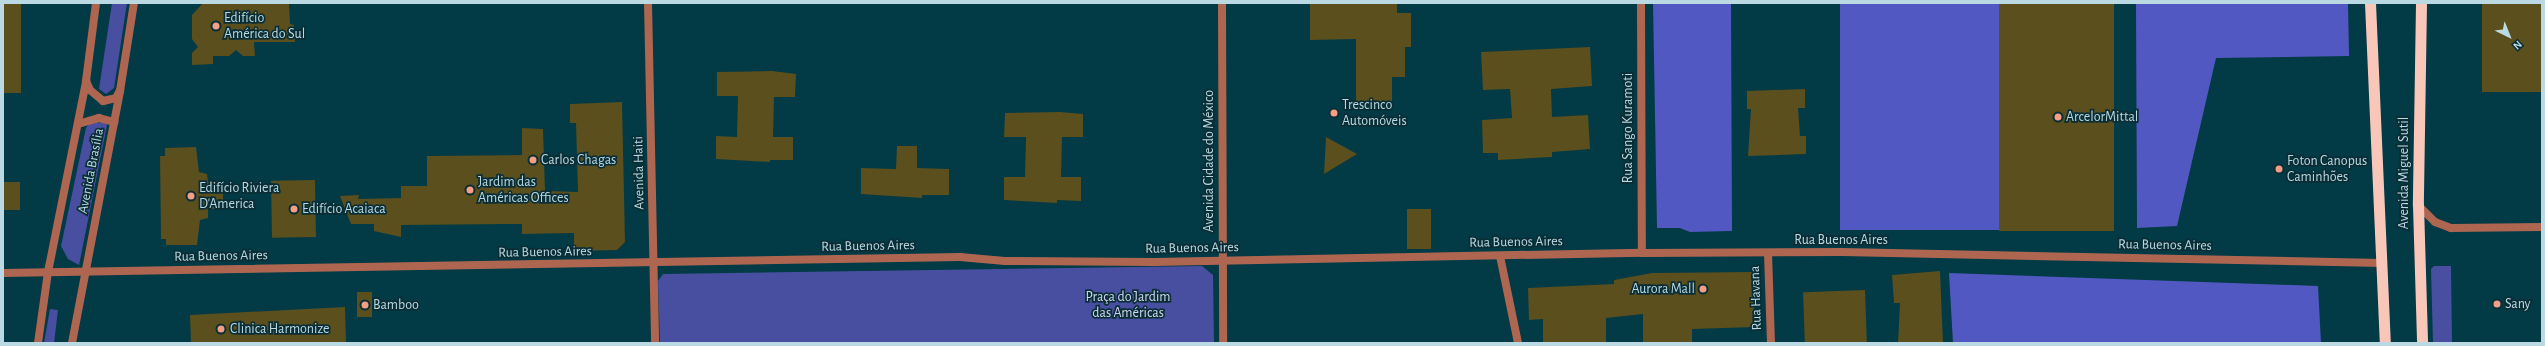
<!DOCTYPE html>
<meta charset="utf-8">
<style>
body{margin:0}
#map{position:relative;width:2545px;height:346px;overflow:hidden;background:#023a45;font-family:"Alegreya Sans",sans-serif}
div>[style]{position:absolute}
.green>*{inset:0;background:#484fa0}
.forest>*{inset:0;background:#5258c2;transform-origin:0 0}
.building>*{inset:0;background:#5a4f1d;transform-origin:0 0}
.minor>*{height:8px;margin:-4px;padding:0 4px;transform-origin:4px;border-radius:4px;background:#af6651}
.tertiary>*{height:8px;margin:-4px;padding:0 4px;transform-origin:4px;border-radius:4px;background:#af6651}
.trunk>*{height:11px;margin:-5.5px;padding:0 5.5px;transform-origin:5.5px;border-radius:5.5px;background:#f8c7b9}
.dots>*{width:11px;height:11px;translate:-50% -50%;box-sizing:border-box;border:2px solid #0b2e36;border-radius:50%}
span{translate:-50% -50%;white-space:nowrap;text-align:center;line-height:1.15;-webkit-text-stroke:3.5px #0b2e36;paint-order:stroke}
.poi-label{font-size:14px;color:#bad9e2}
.left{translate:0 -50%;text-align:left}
.right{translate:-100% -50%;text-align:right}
.street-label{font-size:14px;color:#bad9e2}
.park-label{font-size:14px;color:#d0d6f1}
.frame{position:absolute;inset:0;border:4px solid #bad9e2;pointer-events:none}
.north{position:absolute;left:2489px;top:16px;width:40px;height:40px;-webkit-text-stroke:3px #0b2e36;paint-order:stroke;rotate:137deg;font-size:11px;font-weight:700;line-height:16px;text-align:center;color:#bad9e2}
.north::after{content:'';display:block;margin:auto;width:14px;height:18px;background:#bad9e2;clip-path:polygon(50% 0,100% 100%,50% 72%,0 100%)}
</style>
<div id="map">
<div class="green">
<div style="clip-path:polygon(112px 3px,127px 3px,114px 88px,106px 94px,99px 89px)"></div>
<div style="clip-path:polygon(105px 122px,107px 125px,79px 265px,68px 259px,61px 246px,86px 128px,89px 123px)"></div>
<div style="clip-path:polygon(1202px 266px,1213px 275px,1214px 343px,660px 343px,658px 281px,663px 274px)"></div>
<div style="clip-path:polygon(2434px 266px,2451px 266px,2452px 343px,2433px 343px,2431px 269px)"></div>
<div style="clip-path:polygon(50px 309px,58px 310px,54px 343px,44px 343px)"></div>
</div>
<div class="forest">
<div style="clip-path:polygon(1653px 3px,1731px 3px,1732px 231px,1690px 232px,1680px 228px,1657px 228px)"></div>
<div style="left:1840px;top:3px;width:159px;height:227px"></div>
<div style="clip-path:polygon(2136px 3px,2348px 3px,2349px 56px,2216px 58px,2177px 226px,2137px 228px)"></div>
<div style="clip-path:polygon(1949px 273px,2318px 286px,2321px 343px,1953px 343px)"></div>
</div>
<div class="building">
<div style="left:3px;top:3px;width:18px;height:90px"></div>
<div style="clip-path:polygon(203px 3px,289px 3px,290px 24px,294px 25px,295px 42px,254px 42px,255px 56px,243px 56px,236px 50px,229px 56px,213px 56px,213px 64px,192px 65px,192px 53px,198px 47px,192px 39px,192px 15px)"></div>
<div style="clip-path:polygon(1310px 3px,1397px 3px,1397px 13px,1411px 13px,1411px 47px,1405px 47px,1405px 77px,1392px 77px,1392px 102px,1356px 103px,1356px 39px,1310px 40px)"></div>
<div style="left:1999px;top:3px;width:115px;height:228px"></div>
<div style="left:2482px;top:3px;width:60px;height:89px"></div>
<div style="clip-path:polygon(1590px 47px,1592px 86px,1551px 89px,1552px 117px,1588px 115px,1590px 149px,1552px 152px,1552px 157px,1498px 160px,1498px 153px,1483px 153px,1482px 120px,1512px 118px,1510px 89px,1483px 90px,1481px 52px)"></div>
<div style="clip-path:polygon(772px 71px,796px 74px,795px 97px,774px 97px,773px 137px,793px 137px,793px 160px,770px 160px,770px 162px,716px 159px,716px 136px,737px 137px,738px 96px,717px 96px,717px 72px)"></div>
<div style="clip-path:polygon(1805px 89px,1805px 108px,1798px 108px,1800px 136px,1806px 136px,1806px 154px,1748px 156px,1751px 109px,1747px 109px,1747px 91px)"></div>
<div style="clip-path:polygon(622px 102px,625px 242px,617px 250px,574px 251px,574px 233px,522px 234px,522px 224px,401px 225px,401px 237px,374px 231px,374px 224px,351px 224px,340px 196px,359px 195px,358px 199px,401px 198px,401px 186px,427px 186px,427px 156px,522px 155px,522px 128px,543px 129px,545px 191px,578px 192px,576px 123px,570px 123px,570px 104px)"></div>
<div style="clip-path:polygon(1060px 112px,1083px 114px,1083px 137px,1062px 137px,1061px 177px,1081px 177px,1081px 201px,1057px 200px,1057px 203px,1004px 200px,1004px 177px,1025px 177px,1026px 137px,1004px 137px,1005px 113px)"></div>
<div style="clip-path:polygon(1326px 137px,1357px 154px,1324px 174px)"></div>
<div style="clip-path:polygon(897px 146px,917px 146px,917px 168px,949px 169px,949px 195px,922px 195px,922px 198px,861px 194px,861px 168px,896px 169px)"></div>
<div style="clip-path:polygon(196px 147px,199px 172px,207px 174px,208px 182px,223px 181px,223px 209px,208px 209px,208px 218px,200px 220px,197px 245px,166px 245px,166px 239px,161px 239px,160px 156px,165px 156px,165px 148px)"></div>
<div style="left:315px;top:180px;width:57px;height:44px;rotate:89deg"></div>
<div style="left:3px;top:182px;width:17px;height:28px"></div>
<div style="left:1407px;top:209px;width:24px;height:40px"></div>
<div style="clip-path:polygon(1940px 271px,1943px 343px,1898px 343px,1900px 303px,1894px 303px,1892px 275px)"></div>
<div style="clip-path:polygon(1752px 272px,1755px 327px,1692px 329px,1692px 343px,1643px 343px,1643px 314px,1606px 318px,1606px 343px,1543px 343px,1543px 319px,1529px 320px,1528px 288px,1614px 284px,1614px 280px,1652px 273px)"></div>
<div style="left:1865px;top:290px;width:52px;height:62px;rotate:88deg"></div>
<div style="left:372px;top:292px;width:25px;height:15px;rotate:90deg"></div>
<div style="clip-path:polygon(345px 307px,346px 343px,191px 343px,190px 315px)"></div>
</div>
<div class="minor">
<div style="left:648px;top:3px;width:340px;rotate:88.8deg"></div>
<div style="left:1222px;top:3px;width:340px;rotate:89.8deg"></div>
<div style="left:1641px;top:3px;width:250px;rotate:89.8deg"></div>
<div style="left:2418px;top:205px;width:24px;rotate:45deg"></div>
<div style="left:2435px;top:222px;width:17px;rotate:21deg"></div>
<div style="left:2451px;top:228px;width:91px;rotate:-0.6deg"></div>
<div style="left:1768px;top:253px;width:90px;rotate:88.1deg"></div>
<div style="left:1500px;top:256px;width:89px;rotate:78.3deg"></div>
<div style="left:3px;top:273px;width:957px;rotate:-0.96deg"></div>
<div style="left:960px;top:257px;width:45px;rotate:5.1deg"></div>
<div style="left:1005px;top:261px;width:149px;rotate:0.4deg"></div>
<div style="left:1154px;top:262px;width:488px;rotate:-1.1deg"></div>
<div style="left:1642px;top:253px;width:200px;rotate:-0.3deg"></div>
<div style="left:1842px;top:252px;width:540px;rotate:1.17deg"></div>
</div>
<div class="tertiary">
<div style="left:86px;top:81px;width:10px;rotate:66deg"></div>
<div style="left:90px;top:90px;width:17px;rotate:40deg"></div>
<div style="left:103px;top:101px;width:13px;rotate:-13deg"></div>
<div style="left:116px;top:98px;width:7px;rotate:-63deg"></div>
<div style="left:78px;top:124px;width:22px;rotate:-16deg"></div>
<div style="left:99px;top:118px;width:16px;rotate:15deg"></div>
<div style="left:38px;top:343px;width:72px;rotate:-82deg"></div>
<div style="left:48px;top:272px;width:195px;rotate:-78.7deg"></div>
<div style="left:86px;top:81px;width:79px;rotate:-82.7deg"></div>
<div style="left:72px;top:343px;width:257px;rotate:-79.2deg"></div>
<div style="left:120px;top:91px;width:89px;rotate:-81deg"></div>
</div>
<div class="trunk">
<div style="left:2370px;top:3px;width:340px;rotate:87.5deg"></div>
<div style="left:2421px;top:3px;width:202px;rotate:90.9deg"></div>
<div style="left:2418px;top:205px;width:138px;rotate:88.3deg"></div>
</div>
<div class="dots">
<div style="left:216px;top:26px;background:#f49e86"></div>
<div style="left:1334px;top:113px;background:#f49e86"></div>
<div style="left:2058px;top:117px;background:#f49e86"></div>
<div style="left:533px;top:160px;background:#f49e86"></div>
<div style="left:2279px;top:169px;background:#f49e86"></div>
<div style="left:470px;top:190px;background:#f49e86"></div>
<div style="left:191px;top:196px;background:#f49e86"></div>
<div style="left:294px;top:209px;background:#f49e86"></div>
<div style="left:1703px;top:289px;background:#f49e86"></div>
<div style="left:2497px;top:304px;background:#f49e86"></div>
<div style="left:365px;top:305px;background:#f49e86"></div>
<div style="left:221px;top:329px;background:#f49e86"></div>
</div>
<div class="poi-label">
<span class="left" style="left:224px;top:26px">Edifício<br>América do Sul</span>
<span class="left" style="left:1342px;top:113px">Trescinco<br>Automóveis</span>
<span class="left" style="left:2066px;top:117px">ArcelorMittal</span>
<span class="left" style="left:541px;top:160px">Carlos Chagas</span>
<span class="left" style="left:2287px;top:169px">Foton Canopus<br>Caminhões</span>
<span class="left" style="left:478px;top:190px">Jardim das<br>Américas Offices</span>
<span class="left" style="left:199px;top:196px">Edifício Riviera<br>D'America</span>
<span class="left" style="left:302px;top:209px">Edifício Acaiaca</span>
<span class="right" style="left:1695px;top:289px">Aurora Mall</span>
<span class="left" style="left:2505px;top:304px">Sany</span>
<span class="left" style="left:373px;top:305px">Bamboo</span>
<span class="left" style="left:230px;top:329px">Clinica Harmonize</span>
</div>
<div class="street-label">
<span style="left:1628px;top:128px;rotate:-90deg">Rua Sango Kuramoti</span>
<span style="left:1209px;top:161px;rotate:-90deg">Avenida Cidade do México</span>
<span style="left:91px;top:171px;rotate:-79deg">Avenida Brasília</span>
<span style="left:639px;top:173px;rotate:-91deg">Avenida Haiti</span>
<span style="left:2404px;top:173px;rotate:-90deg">Avenida Miguel Sutil</span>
<span style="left:1841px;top:240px">Rua Buenos Aires</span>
<span style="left:1516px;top:242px;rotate:-1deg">Rua Buenos Aires</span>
<span style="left:2165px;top:245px;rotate:1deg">Rua Buenos Aires</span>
<span style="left:868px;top:246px;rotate:-1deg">Rua Buenos Aires</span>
<span style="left:1192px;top:248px;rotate:-1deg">Rua Buenos Aires</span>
<span style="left:545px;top:252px;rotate:-1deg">Rua Buenos Aires</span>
<span style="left:221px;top:256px;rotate:-1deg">Rua Buenos Aires</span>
<span style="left:1756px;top:298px;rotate:-92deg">Rua Havana</span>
</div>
<div class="park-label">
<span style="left:1128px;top:305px">Praça do Jardim<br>das Américas</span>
</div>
<div class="frame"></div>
<div class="north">N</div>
</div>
